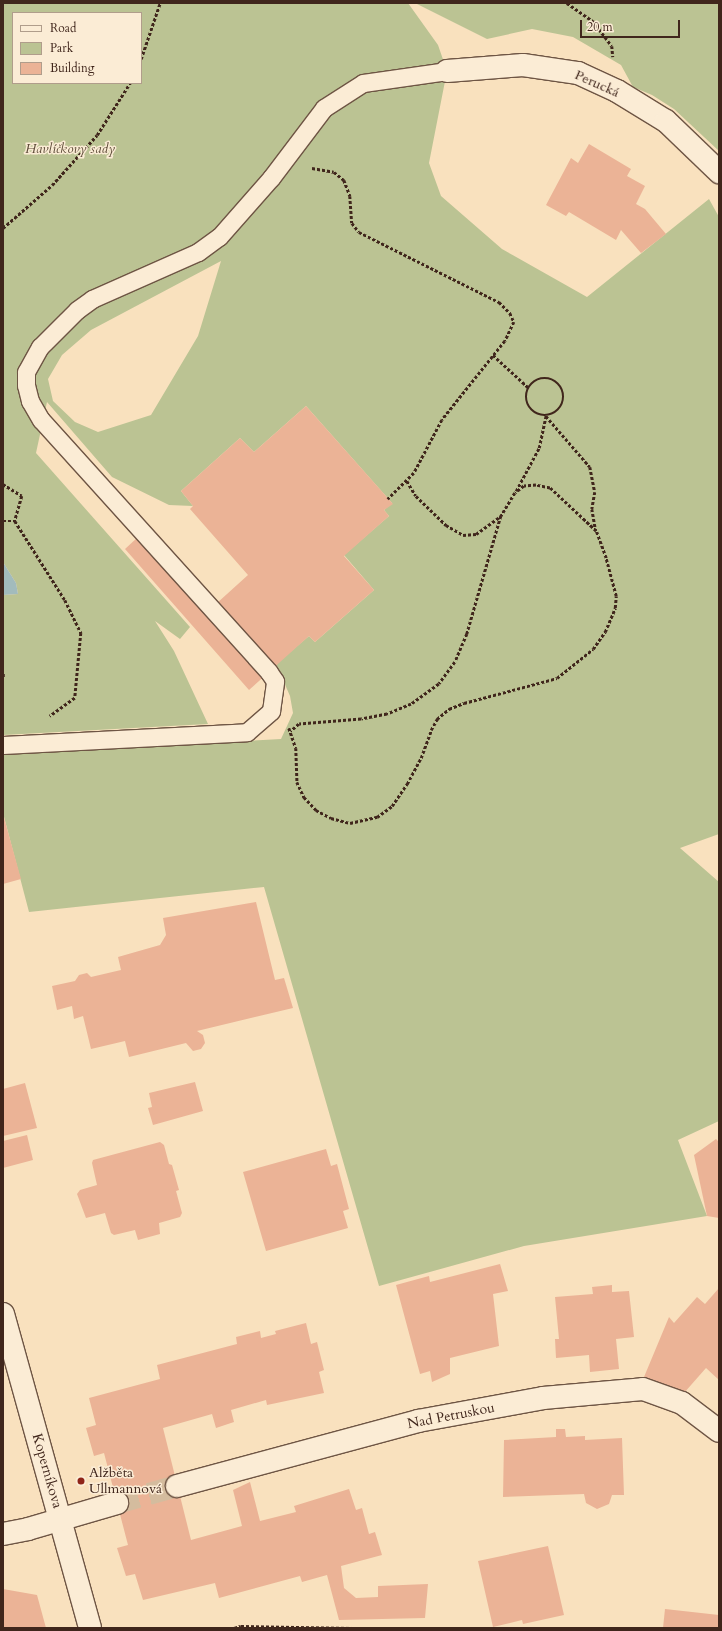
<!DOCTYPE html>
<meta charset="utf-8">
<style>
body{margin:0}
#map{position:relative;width:722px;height:1631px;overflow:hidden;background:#f9e1be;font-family:Cardo,serif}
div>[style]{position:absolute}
.green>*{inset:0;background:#bbc393}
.water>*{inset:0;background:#a2bbbc}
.building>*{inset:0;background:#ebb396}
.street-tunnel>*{height:22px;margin-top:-11px;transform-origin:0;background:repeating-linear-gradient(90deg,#d4bc9e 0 22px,transparent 0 33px)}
.path>*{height:2.5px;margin-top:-1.25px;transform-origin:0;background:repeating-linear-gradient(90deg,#40261c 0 3px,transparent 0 5px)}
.path>.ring{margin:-1.25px;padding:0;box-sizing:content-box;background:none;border:2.5px solid #40261c;border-radius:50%}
.roads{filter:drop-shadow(1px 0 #6e5544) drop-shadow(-1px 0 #6e5544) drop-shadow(0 1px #6e5544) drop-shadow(0 -1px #6e5544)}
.lane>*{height:17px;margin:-8.5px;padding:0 8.5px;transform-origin:8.5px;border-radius:8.5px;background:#fbecd5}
.street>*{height:22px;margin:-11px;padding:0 11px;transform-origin:11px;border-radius:11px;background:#fbecd5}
.dots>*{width:11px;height:11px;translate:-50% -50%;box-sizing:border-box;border:2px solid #fbecd5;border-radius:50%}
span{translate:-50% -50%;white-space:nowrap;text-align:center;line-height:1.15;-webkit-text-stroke:3px #fbecd5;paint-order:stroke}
.street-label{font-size:14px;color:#40261c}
.park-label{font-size:14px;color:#5f4d3a;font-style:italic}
.poi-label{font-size:14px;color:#40261c}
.left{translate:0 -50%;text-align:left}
.frame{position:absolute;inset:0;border:4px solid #40261c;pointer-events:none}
.legend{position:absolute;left:12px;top:12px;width:130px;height:72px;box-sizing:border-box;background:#fbecd5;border:1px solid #b09d8b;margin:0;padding:5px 7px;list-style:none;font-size:12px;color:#40261c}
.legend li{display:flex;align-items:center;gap:8px;height:20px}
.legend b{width:20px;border:1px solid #b09d8b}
.scale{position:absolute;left:580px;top:20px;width:100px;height:18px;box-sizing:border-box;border:2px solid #40261c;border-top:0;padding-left:5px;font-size:12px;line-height:14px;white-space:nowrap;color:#40261c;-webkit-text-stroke:3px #fbecd5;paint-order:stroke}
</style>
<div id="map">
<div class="green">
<div style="clip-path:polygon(evenodd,3px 3px,408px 3px,438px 45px,447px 71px,429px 163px,441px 196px,502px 249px,587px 297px,709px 199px,719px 217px,719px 834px,680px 848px,719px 882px,719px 1121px,678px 1140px,707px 1216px,524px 1246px,379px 1286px,264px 887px,29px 912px,3px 813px,3px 755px,281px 739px,293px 713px,290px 696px,276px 664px,309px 636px,315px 642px,374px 590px,344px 555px,389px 516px,384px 510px,392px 503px,306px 406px,254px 452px,240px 438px,181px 491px,193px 506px,169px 505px,112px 477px,47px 402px,36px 453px,190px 627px,180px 639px,155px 621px,174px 651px,208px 724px,3px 735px,3px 595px,18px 594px,16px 583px,3px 562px,3px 3px,13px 13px,141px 13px,141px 83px,13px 83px,13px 13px,3px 3px,221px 261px,198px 336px,151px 415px,98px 432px,75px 422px,53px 401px,48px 379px,62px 355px,91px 330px,221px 261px)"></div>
<div style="clip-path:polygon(415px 3px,719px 3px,719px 151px,674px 109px,652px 95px,633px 87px,621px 65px,573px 37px,532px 29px,487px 39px)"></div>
</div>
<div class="water">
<div style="clip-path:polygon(3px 562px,16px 583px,18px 594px,3px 595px)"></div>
</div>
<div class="building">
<div style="clip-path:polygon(589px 144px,631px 169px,627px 176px,645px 186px,636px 204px,645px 209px,666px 234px,641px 253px,621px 230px,616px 240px,569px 212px,566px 216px,546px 205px,571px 158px,578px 163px)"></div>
<div style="clip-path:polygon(306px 406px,393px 504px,384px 510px,389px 516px,344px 556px,374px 590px,315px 642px,309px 636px,249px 690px,125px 549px,138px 537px,206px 613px,248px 575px,190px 509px,193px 506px,181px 491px,240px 438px,254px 452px)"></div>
<div style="clip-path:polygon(3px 814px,21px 879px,3px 884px)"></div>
<div style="clip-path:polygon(256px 902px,275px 980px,284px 978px,293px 1008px,197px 1031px,203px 1035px,205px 1043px,201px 1049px,193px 1051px,186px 1043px,129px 1057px,125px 1041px,91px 1049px,83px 1016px,74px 1019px,72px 1006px,57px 1010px,52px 986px,75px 981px,79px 975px,87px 973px,91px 977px,121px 970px,118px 957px,160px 945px,166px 935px,163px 918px)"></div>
<div style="clip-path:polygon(195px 1082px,203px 1111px,153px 1125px,148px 1108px,152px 1107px,149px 1093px)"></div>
<div style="clip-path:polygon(25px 1083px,37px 1128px,3px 1136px,3px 1089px)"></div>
<div style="clip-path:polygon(27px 1135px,33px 1160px,3px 1168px,3px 1141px)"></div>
<div style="clip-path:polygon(716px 1139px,719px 1142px,719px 1218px,707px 1216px,694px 1155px)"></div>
<div style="clip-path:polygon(160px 1142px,164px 1145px,169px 1164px,172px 1165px,179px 1190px,176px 1191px,182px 1213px,180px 1217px,159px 1223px,160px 1234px,138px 1240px,135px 1230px,114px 1235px,111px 1233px,105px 1213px,86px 1218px,77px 1194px,80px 1190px,97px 1185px,92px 1163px,93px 1160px)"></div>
<div style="clip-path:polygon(326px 1149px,331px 1166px,337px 1164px,349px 1209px,343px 1211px,348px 1228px,266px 1251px,243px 1172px)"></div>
<div style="clip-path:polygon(500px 1264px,508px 1291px,493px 1294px,499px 1346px,450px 1358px,450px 1374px,432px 1382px,430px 1371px,420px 1374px,396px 1285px,429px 1276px,430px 1282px)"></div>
<div style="clip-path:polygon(612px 1285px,612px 1292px,629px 1291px,634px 1337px,616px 1339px,619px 1369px,590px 1372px,589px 1355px,556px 1358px,555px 1339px,559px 1339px,555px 1297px,593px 1294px,592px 1287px)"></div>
<div style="clip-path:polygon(719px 1288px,719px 1380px,706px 1368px,684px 1393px,644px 1377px,669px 1317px,674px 1323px,697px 1297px,705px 1304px)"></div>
<div style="clip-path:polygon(306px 1323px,311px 1344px,317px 1342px,324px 1370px,319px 1372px,324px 1393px,267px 1405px,266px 1400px,231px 1410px,234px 1422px,216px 1428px,212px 1414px,163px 1428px,191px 1540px,242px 1526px,233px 1490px,250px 1482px,260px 1521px,296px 1512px,294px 1506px,349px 1489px,356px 1510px,362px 1508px,369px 1534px,375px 1532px,382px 1555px,341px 1566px,344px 1588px,356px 1598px,378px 1597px,378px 1586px,428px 1584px,425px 1618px,339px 1620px,327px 1575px,302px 1582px,300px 1576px,219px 1598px,215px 1583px,143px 1600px,135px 1574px,126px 1576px,117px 1548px,128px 1545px,104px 1453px,94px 1456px,86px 1428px,96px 1425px,89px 1398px,160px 1379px,157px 1365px,237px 1344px,236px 1337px,260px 1331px,261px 1338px,276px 1334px,275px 1331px)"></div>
<div style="clip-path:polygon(556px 1429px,565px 1429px,566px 1437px,585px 1436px,585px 1440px,622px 1438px,624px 1495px,612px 1495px,609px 1504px,597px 1509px,586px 1503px,584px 1494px,503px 1497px,504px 1440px,556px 1437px)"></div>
<div style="clip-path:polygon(548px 1546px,564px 1615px,523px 1624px,522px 1620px,493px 1627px,478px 1561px)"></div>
<div style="clip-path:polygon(3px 1589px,37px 1595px,46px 1628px,3px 1628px)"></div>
<div style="clip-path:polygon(665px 1609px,719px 1615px,719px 1628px,663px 1628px)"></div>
</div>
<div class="street-tunnel">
<div style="left:117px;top:1503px;width:62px;rotate:-15.8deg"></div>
</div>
<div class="path">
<div style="left:567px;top:3px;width:32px;rotate:35deg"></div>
<div style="left:593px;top:21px;width:31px;rotate:53deg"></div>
<div style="left:612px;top:46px;width:11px;rotate:85deg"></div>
<div style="left:141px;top:59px;width:59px;rotate:-71.3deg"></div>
<div style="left:312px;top:168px;width:22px;rotate:10deg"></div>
<div style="left:334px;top:172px;width:13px;rotate:39deg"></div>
<div style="left:344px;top:180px;width:17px;rotate:69deg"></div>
<div style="left:350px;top:196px;width:27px;rotate:86deg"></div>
<div style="left:352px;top:223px;width:11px;rotate:52deg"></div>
<div style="left:359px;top:232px;width:157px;rotate:26.6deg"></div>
<div style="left:499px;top:302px;width:16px;rotate:45deg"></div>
<div style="left:510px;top:313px;width:10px;rotate:66deg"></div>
<div style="left:514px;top:322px;width:21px;rotate:115deg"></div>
<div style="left:505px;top:341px;width:101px;rotate:128.6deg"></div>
<div style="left:442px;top:420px;width:60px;rotate:117.8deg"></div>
<div style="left:414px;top:473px;width:37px;rotate:135deg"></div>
<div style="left:3px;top:228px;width:65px;rotate:-41.3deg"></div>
<div style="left:52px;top:185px;width:67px;rotate:-48deg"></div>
<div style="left:97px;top:135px;width:62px;rotate:-57.6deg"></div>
<div style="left:493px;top:355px;width:49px;rotate:42.5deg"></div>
<div class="ring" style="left:526px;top:378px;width:35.5px;height:35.5px"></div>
<div style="left:407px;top:481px;width:17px;rotate:59deg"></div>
<div style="left:416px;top:496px;width:42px;rotate:44deg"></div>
<div style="left:446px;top:525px;width:20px;rotate:30deg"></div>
<div style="left:463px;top:535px;width:13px;rotate:-4deg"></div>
<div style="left:476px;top:534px;width:31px;rotate:-36deg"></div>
<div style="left:3px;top:484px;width:22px;rotate:32deg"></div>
<div style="left:22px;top:496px;width:26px;rotate:106deg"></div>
<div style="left:15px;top:521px;width:93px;rotate:57.7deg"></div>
<div style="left:65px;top:600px;width:37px;rotate:64deg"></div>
<div style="left:81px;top:633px;width:65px;rotate:95.3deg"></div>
<div style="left:75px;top:698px;width:31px;rotate:144deg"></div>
<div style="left:516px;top:491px;width:49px;rotate:-61.9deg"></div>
<div style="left:539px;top:448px;width:33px;rotate:-78deg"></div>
<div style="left:546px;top:416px;width:67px;rotate:49.2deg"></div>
<div style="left:590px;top:467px;width:25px;rotate:79deg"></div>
<div style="left:595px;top:492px;width:17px;rotate:100deg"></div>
<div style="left:592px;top:509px;width:22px;rotate:80deg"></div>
<div style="left:3px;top:521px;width:12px"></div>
<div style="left:3px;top:677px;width:5px;rotate:-90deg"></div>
<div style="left:289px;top:728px;width:21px;rotate:71deg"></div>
<div style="left:296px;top:748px;width:34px;rotate:88deg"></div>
<div style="left:297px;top:782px;width:17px;rotate:65deg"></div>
<div style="left:304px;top:797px;width:18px;rotate:47deg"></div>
<div style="left:316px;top:810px;width:17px;rotate:28deg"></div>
<div style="left:331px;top:818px;width:20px;rotate:15deg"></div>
<div style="left:350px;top:823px;width:28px;rotate:-13deg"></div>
<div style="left:377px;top:817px;width:19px;rotate:-36deg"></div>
<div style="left:392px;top:806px;width:27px;rotate:-56deg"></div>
<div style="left:407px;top:784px;width:30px;rotate:-62deg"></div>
<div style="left:421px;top:758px;width:30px;rotate:-70deg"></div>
<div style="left:431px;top:730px;width:13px;rotate:-61deg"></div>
<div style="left:437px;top:719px;width:16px;rotate:-40deg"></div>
<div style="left:449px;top:709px;width:16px;rotate:-22deg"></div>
<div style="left:464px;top:703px;width:96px;rotate:-15deg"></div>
<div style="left:557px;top:678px;width:46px;rotate:-38.9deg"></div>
<div style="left:593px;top:649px;width:21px;rotate:-55deg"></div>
<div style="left:605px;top:632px;width:26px;rotate:-67deg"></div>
<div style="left:615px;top:608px;width:12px;rotate:-85deg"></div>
<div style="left:616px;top:596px;width:39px;rotate:-105deg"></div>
<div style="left:606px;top:558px;width:29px;rotate:-110deg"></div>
<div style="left:596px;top:531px;width:63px;rotate:-136.9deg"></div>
<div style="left:550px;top:488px;width:14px;rotate:-168deg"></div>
<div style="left:536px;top:485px;width:12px;rotate:175deg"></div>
<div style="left:524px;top:486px;width:11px;rotate:142deg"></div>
<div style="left:515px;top:493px;width:27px;rotate:121deg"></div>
<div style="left:501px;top:516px;width:123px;rotate:106.1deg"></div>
<div style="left:467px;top:634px;width:30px;rotate:113deg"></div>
<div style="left:455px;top:662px;width:27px;rotate:126deg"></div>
<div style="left:439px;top:684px;width:34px;rotate:144deg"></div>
<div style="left:411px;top:704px;width:26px;rotate:157deg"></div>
<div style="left:387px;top:714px;width:26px;rotate:169deg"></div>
<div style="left:361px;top:719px;width:62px;rotate:175.4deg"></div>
<div style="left:299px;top:724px;width:11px;rotate:139deg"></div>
<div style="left:234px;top:1628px;width:7px;rotate:-16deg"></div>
<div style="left:241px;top:1626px;width:112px;rotate:1deg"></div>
</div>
<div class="roads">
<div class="lane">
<div style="left:3px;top:745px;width:244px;rotate:-3deg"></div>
<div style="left:247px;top:732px;width:32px;rotate:-41deg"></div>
<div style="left:271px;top:711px;width:30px;rotate:-82deg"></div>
<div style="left:275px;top:681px;width:11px;rotate:-124deg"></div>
<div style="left:269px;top:672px;width:340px;rotate:-132.1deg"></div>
<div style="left:41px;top:420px;width:22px;rotate:-120deg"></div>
<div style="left:30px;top:401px;width:16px;rotate:-104deg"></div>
<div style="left:26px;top:385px;width:13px;rotate:-90deg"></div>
<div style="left:26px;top:372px;width:29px;rotate:-61deg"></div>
<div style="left:40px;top:347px;width:52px;rotate:-45deg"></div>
<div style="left:77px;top:310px;width:19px;rotate:-36deg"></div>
<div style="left:92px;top:299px;width:116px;rotate:-23.9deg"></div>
<div style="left:198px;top:252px;width:26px;rotate:-36deg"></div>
<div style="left:219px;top:237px;width:79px;rotate:-48.6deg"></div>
<div style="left:271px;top:178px;width:88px;rotate:-52.9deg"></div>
<div style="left:324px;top:108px;width:46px;rotate:-32.7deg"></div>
<div style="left:363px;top:83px;width:85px;rotate:-8.1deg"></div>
</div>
<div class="street">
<div style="left:447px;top:71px;width:76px;rotate:-4.5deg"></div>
<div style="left:523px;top:65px;width:56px;rotate:8.3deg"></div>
<div style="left:578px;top:73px;width:43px;rotate:24.8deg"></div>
<div style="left:617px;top:91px;width:57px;rotate:31.5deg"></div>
<div style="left:666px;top:121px;width:74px;rotate:43.9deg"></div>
<div style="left:3px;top:1314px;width:326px;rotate:74.5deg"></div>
<div style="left:177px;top:1486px;width:250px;rotate:-15.1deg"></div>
<div style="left:418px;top:1421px;width:127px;rotate:-10.4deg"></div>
<div style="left:543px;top:1398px;width:100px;rotate:-5.1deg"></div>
<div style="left:643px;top:1389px;width:41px;rotate:19.7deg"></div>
<div style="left:682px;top:1403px;width:46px;rotate:37.1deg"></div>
<div style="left:3px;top:1534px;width:25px;rotate:-11deg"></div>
<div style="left:28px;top:1529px;width:93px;rotate:-16.3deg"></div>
</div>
</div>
<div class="dots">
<div style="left:81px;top:1481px;background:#8f2418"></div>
</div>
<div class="street-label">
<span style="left:597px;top:84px;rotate:24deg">Perucká</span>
<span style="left:451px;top:1416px;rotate:-11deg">Nad Petruskou</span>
<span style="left:47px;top:1471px;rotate:74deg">Koperníkova</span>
</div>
<div class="park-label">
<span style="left:70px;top:149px">Havlíčkovy sady</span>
</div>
<div class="poi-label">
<span class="left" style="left:89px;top:1481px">Alžběta<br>Ullmannová</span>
</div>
<div class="frame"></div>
<ul class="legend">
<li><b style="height:5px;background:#fbecd5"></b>Road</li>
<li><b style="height:11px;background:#bbc393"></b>Park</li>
<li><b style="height:11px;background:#ebb396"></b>Building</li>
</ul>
<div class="scale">20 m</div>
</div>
